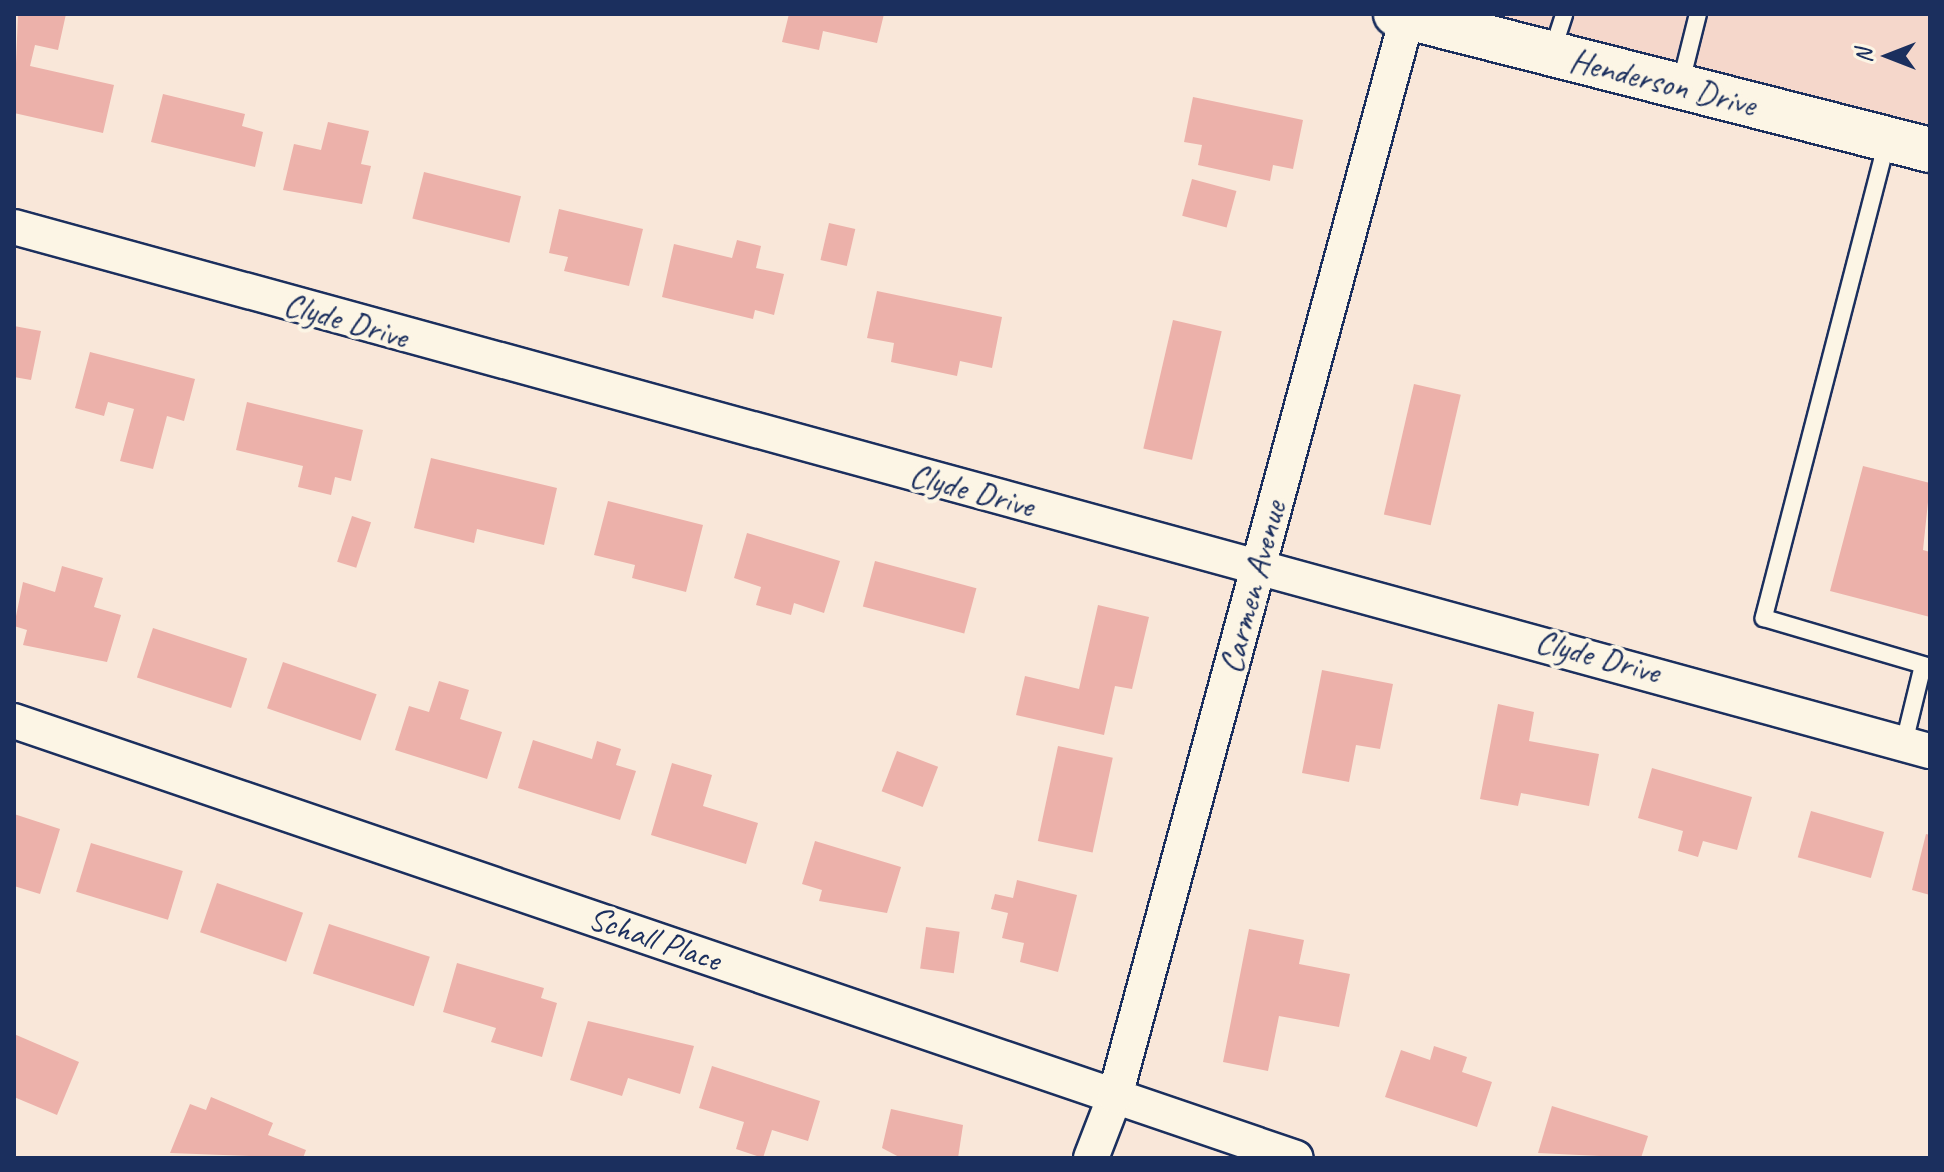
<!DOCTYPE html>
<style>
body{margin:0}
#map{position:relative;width:1944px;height:1172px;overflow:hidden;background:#f9e7d9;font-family:Caveat,sans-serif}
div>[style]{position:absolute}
.built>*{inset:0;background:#f5d7cb}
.building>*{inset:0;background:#ecb1aa;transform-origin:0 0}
.roads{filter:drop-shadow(2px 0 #1b2f5e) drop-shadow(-2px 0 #1b2f5e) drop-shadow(0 2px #1b2f5e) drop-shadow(0 -2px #1b2f5e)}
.service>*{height:16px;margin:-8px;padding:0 8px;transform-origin:8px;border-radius:8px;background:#fcf5e5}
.minor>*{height:34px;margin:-17px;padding:0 17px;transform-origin:17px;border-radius:17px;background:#fcf5e5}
.secondary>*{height:44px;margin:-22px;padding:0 22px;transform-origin:22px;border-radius:22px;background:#fcf5e5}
span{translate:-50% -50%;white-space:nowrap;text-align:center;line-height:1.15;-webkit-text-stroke:8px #fcf5e5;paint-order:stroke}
.street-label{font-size:34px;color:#1b2f5e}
.frame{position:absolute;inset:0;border:16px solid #1b2f5e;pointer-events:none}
.north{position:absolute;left:1848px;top:16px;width:80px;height:80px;-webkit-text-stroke:6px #fcf5e5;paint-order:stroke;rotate:270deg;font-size:22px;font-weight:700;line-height:32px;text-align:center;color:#1b2f5e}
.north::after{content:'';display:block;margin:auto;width:28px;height:36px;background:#1b2f5e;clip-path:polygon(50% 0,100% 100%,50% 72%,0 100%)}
</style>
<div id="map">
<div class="built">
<div style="clip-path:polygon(1396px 14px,1930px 14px,1930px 150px)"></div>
</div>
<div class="building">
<div style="clip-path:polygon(18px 14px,66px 14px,58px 50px,35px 45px,30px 66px,114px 85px,103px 133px,14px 113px)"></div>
<div style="clip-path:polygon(789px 14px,884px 14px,877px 43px,823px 31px,819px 50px,782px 42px)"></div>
<div style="clip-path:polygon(163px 94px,245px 114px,242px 126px,263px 132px,255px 167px,151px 142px)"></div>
<div style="clip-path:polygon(1193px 97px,1303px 120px,1293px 169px,1273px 165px,1270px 181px,1198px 165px,1202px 145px,1184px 142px)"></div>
<div style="clip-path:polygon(328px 122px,369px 131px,361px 164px,371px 166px,362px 204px,283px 190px,294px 144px,321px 150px)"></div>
<div style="left:424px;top:172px;width:100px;height:48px;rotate:14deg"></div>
<div style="left:1192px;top:179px;width:46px;height:38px;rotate:15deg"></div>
<div style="clip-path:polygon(559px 209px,643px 229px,629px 286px,564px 271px,568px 257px,549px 253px)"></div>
<div style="left:829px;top:223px;width:27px;height:38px;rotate:13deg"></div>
<div style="clip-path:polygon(737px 240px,761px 246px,756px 268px,784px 274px,774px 315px,755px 310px,753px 319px,662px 297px,674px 244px,732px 258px)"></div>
<div style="clip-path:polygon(877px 291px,1002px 317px,992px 368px,960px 361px,957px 376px,891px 362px,894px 343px,867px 338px)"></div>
<div style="left:1173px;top:320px;width:50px;height:132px;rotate:13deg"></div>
<div style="clip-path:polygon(14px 326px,41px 331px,31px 380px,14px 377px)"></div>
<div style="clip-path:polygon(90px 352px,195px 379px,184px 421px,167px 416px,153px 469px,120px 461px,134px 409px,108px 402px,104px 416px,75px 408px)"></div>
<div style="left:1414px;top:384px;width:48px;height:134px;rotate:13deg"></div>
<div style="clip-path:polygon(247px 402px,363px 430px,351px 481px,335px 477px,331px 495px,298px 487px,303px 466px,236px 450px)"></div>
<div style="clip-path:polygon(431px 458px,557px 488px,544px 545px,477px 529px,474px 543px,414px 528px)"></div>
<div style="clip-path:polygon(1863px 466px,1930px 483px,1923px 550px,1930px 552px,1930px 617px,1830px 591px)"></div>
<div style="clip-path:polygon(608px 501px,703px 525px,686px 592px,632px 578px,635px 565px,594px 555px)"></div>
<div style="left:352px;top:516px;width:20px;height:48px;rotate:18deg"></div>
<div style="clip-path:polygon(747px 533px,840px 561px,824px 613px,794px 603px,791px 615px,756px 605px,761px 587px,734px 578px)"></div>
<div style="left:875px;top:561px;width:105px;height:47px;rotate:15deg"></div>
<div style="clip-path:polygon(62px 566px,103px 578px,94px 607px,121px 615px,107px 662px,23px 645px,27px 630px,14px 626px,23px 582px,55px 592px)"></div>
<div style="clip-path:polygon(1098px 605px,1149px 617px,1132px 689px,1115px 686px,1104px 735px,1016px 715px,1025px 676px,1079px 689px)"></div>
<div style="left:153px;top:628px;width:99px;height:52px;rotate:18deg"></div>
<div style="left:283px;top:662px;width:99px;height:49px;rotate:19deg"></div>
<div style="clip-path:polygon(1322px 670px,1393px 684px,1380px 749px,1356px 745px,1349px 782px,1302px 773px)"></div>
<div style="clip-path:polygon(439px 681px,469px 690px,460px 719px,502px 732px,487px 779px,395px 750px,409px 706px,429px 712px)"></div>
<div style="clip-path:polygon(1498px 704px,1534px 712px,1529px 741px,1599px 754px,1589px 806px,1521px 793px,1518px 806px,1480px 799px)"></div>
<div style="clip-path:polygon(533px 740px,592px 759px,597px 741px,621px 749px,616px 765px,636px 771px,620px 820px,518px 788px)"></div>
<div style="left:1058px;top:746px;width:56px;height:97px;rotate:12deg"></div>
<div style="left:897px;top:751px;width:44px;height:43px;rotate:21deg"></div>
<div style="clip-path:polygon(672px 763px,712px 775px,703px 806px,758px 823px,746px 864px,651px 835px)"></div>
<div style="clip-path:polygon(1652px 768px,1752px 797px,1737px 850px,1703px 841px,1698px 857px,1678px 851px,1683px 831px,1638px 818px)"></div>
<div style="left:1811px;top:811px;width:76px;height:48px;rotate:16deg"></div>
<div style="clip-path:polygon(14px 814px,60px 829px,40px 894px,14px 886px)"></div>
<div style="clip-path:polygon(1926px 834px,1930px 835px,1930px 895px,1912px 890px)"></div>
<div style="clip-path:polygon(815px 841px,901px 867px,887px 913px,819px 901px,822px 890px,802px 884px)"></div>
<div style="left:91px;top:843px;width:96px;height:51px;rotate:17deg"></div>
<div style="clip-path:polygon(1017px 880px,1077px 895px,1058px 972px,1020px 962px,1024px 943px,1002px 938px,1008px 913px,991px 909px,995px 894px,1013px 898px)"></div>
<div style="left:217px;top:883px;width:91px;height:52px;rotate:19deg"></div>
<div style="left:329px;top:924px;width:106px;height:52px;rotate:18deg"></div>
<div style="left:926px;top:927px;width:34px;height:42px;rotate:8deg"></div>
<div style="clip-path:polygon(1249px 929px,1304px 940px,1299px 964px,1350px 974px,1339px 1027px,1279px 1016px,1268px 1071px,1223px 1062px)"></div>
<div style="clip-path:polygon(457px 963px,544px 988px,541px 998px,557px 1003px,542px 1057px,491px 1042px,496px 1028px,443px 1012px)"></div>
<div style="clip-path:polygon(588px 1021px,694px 1046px,680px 1094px,628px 1078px,622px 1096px,570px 1080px)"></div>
<div style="clip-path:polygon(14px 1034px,79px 1062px,57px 1115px,14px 1097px)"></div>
<div style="clip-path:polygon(1434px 1046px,1467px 1057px,1462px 1072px,1492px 1082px,1477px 1127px,1385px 1097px,1401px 1050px,1430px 1060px)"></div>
<div style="clip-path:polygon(712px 1066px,820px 1101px,808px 1141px,772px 1130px,763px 1158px,736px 1149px,744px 1122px,699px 1108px)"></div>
<div style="clip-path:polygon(211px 1097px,273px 1123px,268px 1135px,306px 1150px,303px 1158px,170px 1153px,190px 1104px,206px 1110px)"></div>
<div style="clip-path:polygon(1552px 1106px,1648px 1136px,1641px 1158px,1538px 1153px)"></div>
<div style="clip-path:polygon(891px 1109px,963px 1125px,958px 1158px,901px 1158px,882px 1148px)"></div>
</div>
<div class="roads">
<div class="service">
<div style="left:1552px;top:52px;width:40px;rotate:-72deg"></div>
<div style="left:1680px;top:86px;width:74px;rotate:-76deg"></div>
<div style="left:1887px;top:141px;width:493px;rotate:104.5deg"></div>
<div style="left:1764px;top:618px;width:173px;rotate:16.4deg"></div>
<div style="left:1904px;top:743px;width:80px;rotate:-76.3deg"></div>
</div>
<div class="minor">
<div style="left:14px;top:227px;width:1986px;rotate:15.3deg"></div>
<div style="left:14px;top:721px;width:1354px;rotate:18.82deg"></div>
<div style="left:1091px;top:1158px;width:66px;rotate:-68.8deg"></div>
<div style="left:1115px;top:1096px;width:1121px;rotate:-74.85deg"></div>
</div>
<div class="secondary">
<div style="left:1396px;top:14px;width:551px;rotate:14.29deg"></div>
</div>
</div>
<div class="street-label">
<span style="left:1663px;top:82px;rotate:14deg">Henderson Drive</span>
<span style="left:346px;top:320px;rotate:16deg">Clyde Drive</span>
<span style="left:972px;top:490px;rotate:15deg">Clyde Drive</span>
<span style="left:1252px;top:587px;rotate:-75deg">Carmen Avenue</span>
<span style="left:1598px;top:656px;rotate:15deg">Clyde Drive</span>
<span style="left:655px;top:938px;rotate:19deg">Schall Place</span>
</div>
<div class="frame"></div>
<div class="north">N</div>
</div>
